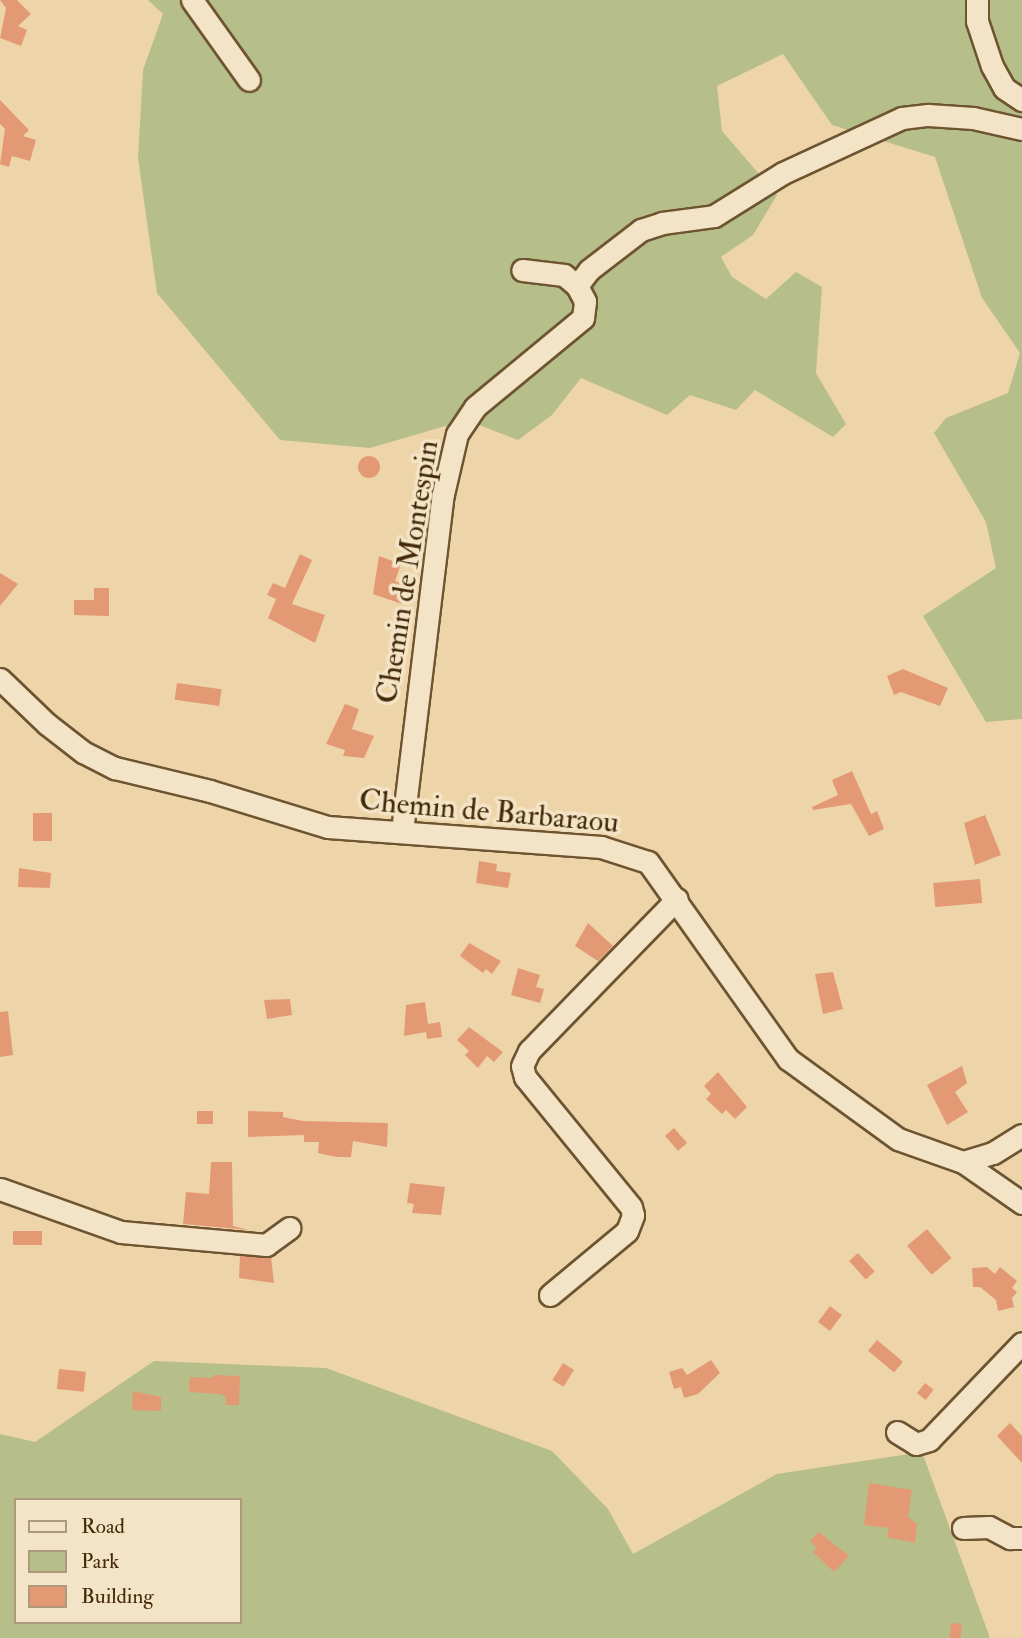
<!DOCTYPE html>
<style>
body{margin:0}
#map{position:relative;width:1022px;height:1638px;overflow:hidden;background:#eed5a9;font-family:"IM FELL Double Pica",serif}
div>[style]{position:absolute}
.green>*{inset:0;background:#b6be8a}
.building>*{inset:0;background:#e39a74;transform-origin:0 0}
.round{border-radius:50%}
.roads{filter:drop-shadow(2px 0 #6e5430) drop-shadow(-2px 0 #6e5430) drop-shadow(0 2px #6e5430) drop-shadow(0 -2px #6e5430)}
.minor>*{height:21px;margin:-10.5px;padding:0 10.5px;transform-origin:10.5px;border-radius:10.5px;background:#f4e4c7}
span{translate:-50% -50%;white-space:nowrap;text-align:center;line-height:1.15;-webkit-text-stroke:7px #f4e4c7;paint-order:stroke}
.street-label{font-size:30px;color:#432908}
.legend{position:absolute;left:14px;top:1498px;width:228px;height:126px;box-sizing:border-box;background:#f4e4c7;border:2px solid #ad997b;margin:0;padding:9px 12px;list-style:none;font-size:21px;color:#432908}
.legend li{display:flex;align-items:center;gap:14px;height:35px}
.legend b{width:35px;border:2px solid #ad997b}
</style>
<div id="map">
<div class="green">
<div style="clip-path:polygon(148px 0,1022px 0,1022px 719px,986px 722px,923px 616px,996px 568px,986px 522px,934px 433px,946px 418px,1008px 393px,1020px 353px,982px 298px,935px 157px,832px 125px,783px 54px,717px 86px,722px 131px,777px 195px,753px 235px,721px 257px,732px 277px,766px 299px,796px 272px,822px 287px,816px 373px,846px 424px,833px 437px,755px 390px,736px 410px,690px 395px,667px 415px,581px 378px,552px 415px,518px 440px,466px 420px,370px 448px,280px 440px,157px 293px,138px 158px,143px 70px,163px 14px)"></div>
<div style="clip-path:polygon(evenodd,154px 1361px,326px 1368px,552px 1451px,608px 1509px,633px 1554px,777px 1474px,922px 1452px,990px 1638px,0 1638px,0 1434px,35px 1442px,154px 1361px,16px 1500px,240px 1500px,240px 1622px,16px 1622px,16px 1500px)"></div>
</div>
<div class="building">
<div style="clip-path:polygon(0 0,17px 0,31px 14px,18px 26px,27px 30px,21px 46px,0 38px,6px 8px)"></div>
<div style="clip-path:polygon(0 100px,29px 130px,23px 136px,36px 140px,30px 161px,12px 156px,9px 167px,0 164px,5px 129px,0 124px)"></div>
<div class="round" style="left:358px;top:456px;width:22px;height:22px"></div>
<div style="clip-path:polygon(300px 554px,312px 560px,292px 604px,325px 615px,315px 643px,268px 618px,276px 599px,267px 595px,273px 583px,285px 588px)"></div>
<div style="clip-path:polygon(379px 556px,401px 564px,395px 581px,408px 586px,402px 604px,373px 594px)"></div>
<div style="clip-path:polygon(0 573px,18px 584px,0 606px)"></div>
<div style="clip-path:polygon(94px 588px,109px 588px,109px 616px,74px 615px,74px 600px,94px 600px)"></div>
<div style="clip-path:polygon(903px 669px,948px 688px,940px 706px,901px 692px,894px 695px,887px 676px)"></div>
<div style="left:177px;top:683px;width:45px;height:17px;rotate:8deg"></div>
<div style="clip-path:polygon(345px 704px,359px 709px,352px 729px,374px 736px,364px 758px,343px 756px,345px 750px,326px 744px)"></div>
<div style="clip-path:polygon(852px 771px,871px 814px,877px 811px,884px 829px,869px 836px,851px 804px,813px 810px,812px 807px,838px 795px,832px 780px)"></div>
<div style="left:33px;top:813px;width:19px;height:28px"></div>
<div style="clip-path:polygon(985px 815px,1001px 855px,975px 865px,964px 823px)"></div>
<div style="clip-path:polygon(479px 861px,497px 864px,496px 871px,511px 873px,508px 888px,476px 883px)"></div>
<div style="clip-path:polygon(19px 868px,51px 873px,50px 888px,18px 887px)"></div>
<div style="left:980px;top:879px;width:24px;height:47px;rotate:85deg"></div>
<div style="clip-path:polygon(588px 923px,613px 946px,598px 961px,575px 946px)"></div>
<div style="clip-path:polygon(469px 943px,501px 961px,492px 974px,486px 969px,483px 973px,460px 956px)"></div>
<div style="clip-path:polygon(518px 968px,540px 975px,536px 987px,544px 989px,540px 1003px,511px 995px)"></div>
<div style="clip-path:polygon(833px 972px,843px 1009px,823px 1014px,815px 974px)"></div>
<div style="clip-path:polygon(290px 999px,292px 1015px,267px 1019px,264px 1000px)"></div>
<div style="clip-path:polygon(425px 1002px,428px 1024px,440px 1022px,442px 1037px,427px 1039px,426px 1032px,404px 1036px,406px 1005px)"></div>
<div style="clip-path:polygon(8px 1011px,13px 1055px,0 1057px,0 1012px)"></div>
<div style="clip-path:polygon(469px 1027px,503px 1052px,494px 1062px,487px 1056px,478px 1068px,465px 1055px,469px 1051px,457px 1040px)"></div>
<div style="clip-path:polygon(962px 1066px,967px 1083px,955px 1092px,968px 1112px,947px 1125px,927px 1085px)"></div>
<div style="clip-path:polygon(718px 1072px,747px 1107px,735px 1119px,726px 1110px,722px 1114px,706px 1099px,711px 1094px,704px 1086px)"></div>
<div style="left:197px;top:1111px;width:16px;height:13px"></div>
<div style="clip-path:polygon(248px 1111px,283px 1112px,283px 1117px,303px 1121px,388px 1123px,387px 1147px,353px 1141px,351px 1157px,336px 1157px,318px 1153px,319px 1142px,304px 1142px,304px 1135px,248px 1137px)"></div>
<div style="left:674px;top:1128px;width:20px;height:12px;rotate:49deg"></div>
<div style="clip-path:polygon(211px 1162px,232px 1162px,233px 1226px,249px 1230px,183px 1224px,186px 1192px,209px 1194px)"></div>
<div style="clip-path:polygon(410px 1183px,445px 1187px,441px 1215px,412px 1213px,414px 1204px,407px 1203px)"></div>
<div style="left:927px;top:1229px;width:38px;height:26px;rotate:50deg"></div>
<div style="left:42px;top:1231px;width:14px;height:29px;rotate:90deg"></div>
<div style="left:858px;top:1253px;width:25px;height:12px;rotate:48deg"></div>
<div style="clip-path:polygon(240px 1256px,271px 1257px,274px 1283px,239px 1278px)"></div>
<div style="clip-path:polygon(987px 1267px,995px 1274px,1000px 1267px,1017px 1281px,1012px 1288px,1017px 1292px,1012px 1298px,1014px 1307px,998px 1311px,996px 1300px,980px 1287px,973px 1287px,972px 1268px)"></div>
<div style="left:830px;top:1306px;width:15px;height:20px;rotate:37deg"></div>
<div style="left:877px;top:1340px;width:34px;height:14px;rotate:40deg"></div>
<div style="clip-path:polygon(711px 1360px,720px 1373px,698px 1394px,684px 1398px,681px 1387px,674px 1389px,669px 1372px,682px 1368px,687px 1375px)"></div>
<div style="left:563px;top:1363px;width:13px;height:20px;rotate:32deg"></div>
<div style="left:59px;top:1369px;width:27px;height:20px;rotate:6deg"></div>
<div style="clip-path:polygon(213px 1375px,240px 1376px,239px 1405px,226px 1405px,226px 1397px,220px 1394px,189px 1392px,190px 1377px,213px 1378px)"></div>
<div style="left:925px;top:1383px;width:11px;height:13px;rotate:38deg"></div>
<div style="clip-path:polygon(133px 1391px,161px 1397px,161px 1411px,132px 1410px)"></div>
<div style="clip-path:polygon(1010px 1423px,1022px 1436px,1022px 1463px,997px 1436px)"></div>
<div style="clip-path:polygon(869px 1483px,912px 1490px,908px 1517px,917px 1524px,915px 1543px,887px 1537px,889px 1528px,864px 1525px)"></div>
<div style="clip-path:polygon(819px 1532px,849px 1556px,834px 1572px,813px 1552px,817px 1548px,810px 1541px)"></div>
<div style="left:951px;top:1623px;width:11px;height:15px;rotate:5deg"></div>
</div>
<div class="roads">
<div class="minor">
<div style="left:192px;top:0;width:98px;rotate:54.5deg"></div>
<div style="left:977px;top:0;width:21px;rotate:90deg"></div>
<div style="left:977px;top:21px;width:47px;rotate:71.6deg"></div>
<div style="left:992px;top:66px;width:25px;rotate:61deg"></div>
<div style="left:1004px;top:88px;width:22px;rotate:34deg"></div>
<div style="left:577px;top:286px;width:20px;rotate:-53deg"></div>
<div style="left:589px;top:270px;width:66px;rotate:-37.6deg"></div>
<div style="left:641px;top:230px;width:22px;rotate:-18deg"></div>
<div style="left:662px;top:223px;width:52px;rotate:-7.7deg"></div>
<div style="left:714px;top:216px;width:81px;rotate:-31.9deg"></div>
<div style="left:783px;top:173px;width:131px;rotate:-24.8deg"></div>
<div style="left:902px;top:118px;width:26px;rotate:-7deg"></div>
<div style="left:928px;top:115px;width:45px;rotate:3.8deg"></div>
<div style="left:973px;top:118px;width:50px;rotate:12.7deg"></div>
<div style="left:0;top:679px;width:65px;rotate:43.8deg"></div>
<div style="left:47px;top:724px;width:46px;rotate:37.9deg"></div>
<div style="left:83px;top:752px;width:36px;rotate:27deg"></div>
<div style="left:115px;top:768px;width:98px;rotate:13.6deg"></div>
<div style="left:210px;top:791px;width:123px;rotate:17deg"></div>
<div style="left:328px;top:827px;width:274px;rotate:4.2deg"></div>
<div style="left:601px;top:847px;width:49px;rotate:17.7deg"></div>
<div style="left:648px;top:862px;width:242px;rotate:54.6deg"></div>
<div style="left:788px;top:1059px;width:136px;rotate:36deg"></div>
<div style="left:898px;top:1139px;width:69px;rotate:19.5deg"></div>
<div style="left:963px;top:1162px;width:72px;rotate:34.8deg"></div>
<div style="left:402px;top:831px;width:339px;rotate:-83.1deg"></div>
<div style="left:443px;top:494px;width:62px;rotate:-76.9deg"></div>
<div style="left:457px;top:434px;width:32px;rotate:-56deg"></div>
<div style="left:475px;top:407px;width:140px;rotate:-39.5deg"></div>
<div style="left:583px;top:318px;width:17px;rotate:-83deg"></div>
<div style="left:585px;top:301px;width:17px;rotate:-118deg"></div>
<div style="left:577px;top:286px;width:17px;rotate:-140deg"></div>
<div style="left:564px;top:275px;width:42px;rotate:-173.2deg"></div>
<div style="left:963px;top:1162px;width:31px;rotate:-17deg"></div>
<div style="left:993px;top:1153px;width:34px;rotate:-32deg"></div>
<div style="left:0;top:1189px;width:128px;rotate:19.6deg"></div>
<div style="left:121px;top:1232px;width:146px;rotate:5.1deg"></div>
<div style="left:266px;top:1245px;width:29px;rotate:-36deg"></div>
<div style="left:550px;top:1295px;width:100px;rotate:-39.7deg"></div>
<div style="left:627px;top:1231px;width:17px;rotate:-69deg"></div>
<div style="left:633px;top:1215px;width:8px;rotate:-104deg"></div>
<div style="left:631px;top:1207px;width:168px;rotate:-129.2deg"></div>
<div style="left:525px;top:1077px;width:11px;rotate:-105deg"></div>
<div style="left:522px;top:1066px;width:17px;rotate:-65deg"></div>
<div style="left:529px;top:1051px;width:212px;rotate:-45.8deg"></div>
<div style="left:897px;top:1432px;width:22px;rotate:32deg"></div>
<div style="left:916px;top:1444px;width:14px;rotate:-17deg"></div>
<div style="left:929px;top:1440px;width:134px;rotate:-46.2deg"></div>
<div style="left:963px;top:1528px;width:26px;rotate:-2deg"></div>
<div style="left:989px;top:1527px;width:24px;rotate:28deg"></div>
<div style="left:1010px;top:1538px;width:12px"></div>
</div>
</div>
<div class="street-label">
<span style="left:408px;top:572px;rotate:-81deg">Chemin de Montespin</span>
<span style="left:489px;top:812px;rotate:5deg">Chemin de Barbaraou</span>
</div>
<ul class="legend">
<li><b style="height:9px;background:#f4e4c7"></b>Road</li>
<li><b style="height:19px;background:#b6be8a"></b>Park</li>
<li><b style="height:19px;background:#e39a74"></b>Building</li>
</ul>
</div>
